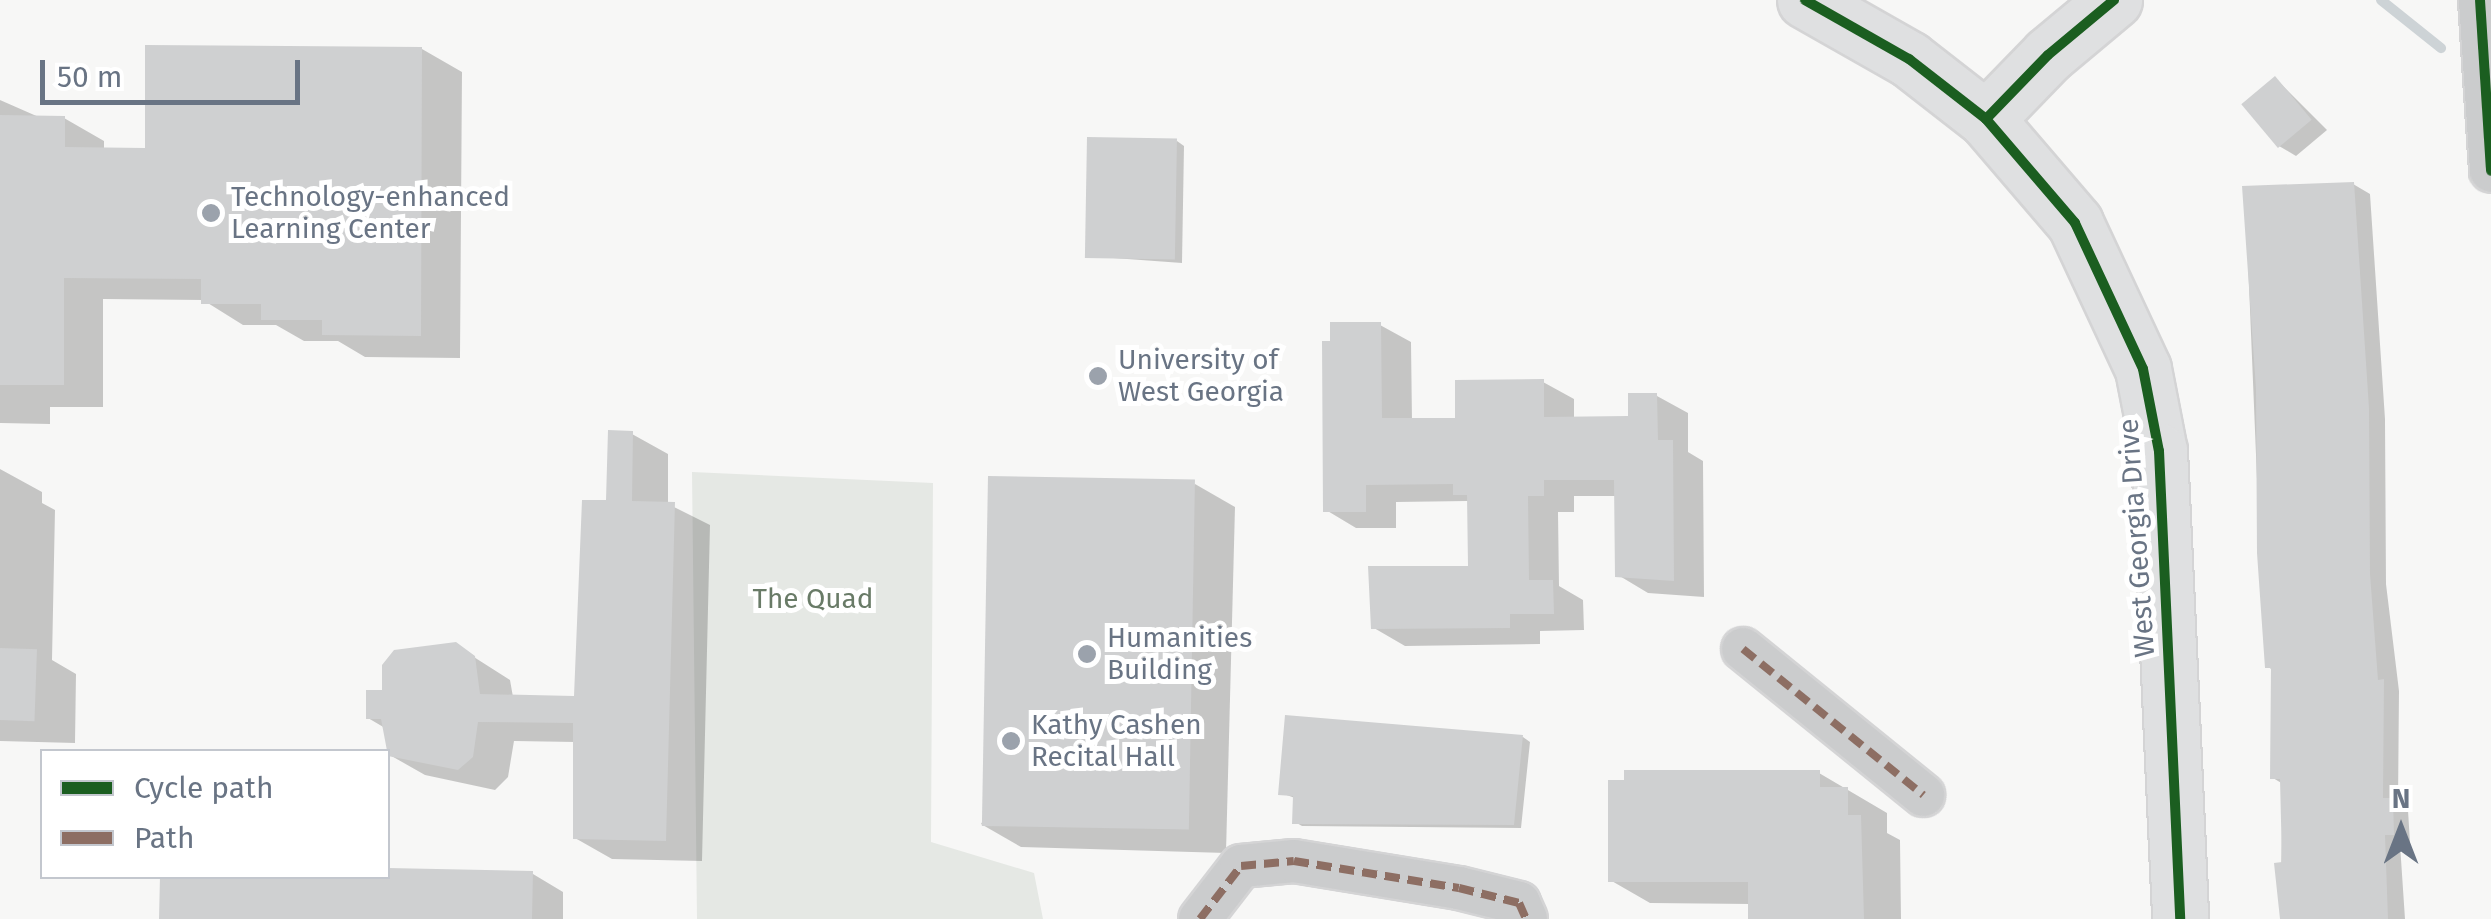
<!DOCTYPE html>
<style>
body{margin:0}
#map{position:relative;width:2491px;height:919px;overflow:hidden;background:#f7f7f6;font-family:"Fira Sans",sans-serif}
div>[style]{position:absolute}
.green>*{inset:0;background:#e5e8e4}
.shadow>*{inset:0;background:#0003}
.stream>*{height:10px;margin:-5px;padding:0 5px;transform-origin:5px;border-radius:5px;background:#cdd3d6}
.building>*{inset:0;background:#cfd0d1;transform-origin:0 0}
.roads{filter:drop-shadow(2px 0 #d4d4d5) drop-shadow(-2px 0 #d4d4d5) drop-shadow(0 2px #d4d4d5) drop-shadow(0 -2px #d4d4d5)}
.street>*{height:42px;margin:-21px;padding:0 21px;transform-origin:21px;border-radius:21px;background:#cbcccd}
.secondary>*{height:55px;margin:-27.5px;padding:0 27.5px;transform-origin:27.5px;border-radius:27.5px;background:#dfe0e1}
.quiet>*{height:8px;margin-top:-4px;transform-origin:0;background:repeating-linear-gradient(90deg,#8d6e63 0 15px,transparent 0 23px)}
.cycleway>*{height:10px;margin:-5px;padding:0 5px;transform-origin:5px;border-radius:5px;background:#1b5e20}
.dots>*{width:28px;height:28px;translate:-50% -50%;box-sizing:border-box;border:5px solid #fff;border-radius:50%}
span{translate:-50% -50%;white-space:nowrap;text-align:center;line-height:1.15;-webkit-text-stroke:10px #fff;paint-order:stroke}
.poi-label{font-size:28px;color:#697484}
.left{translate:0 -50%;text-align:left}
.street-label{font-size:28px;color:#697484}
.park-label{font-size:28px;color:#697b67}
.legend{position:absolute;left:40px;top:749px;width:350px;height:130px;box-sizing:border-box;background:#fff;border:2px solid #c3c7ce;margin:0;padding:12px 18px;list-style:none;font-size:30px;color:#697484}
.legend li{display:flex;align-items:center;gap:20px;height:50px}
.legend b{width:50px;border:2px solid #c3c7ce}
.north{position:absolute;left:2351px;top:779px;width:100px;height:100px;-webkit-text-stroke:8px #fff;paint-order:stroke;rotate:0deg;font-size:28px;font-weight:700;line-height:40px;text-align:center;color:#697484}
.north::after{content:'';display:block;margin:auto;width:35px;height:45px;background:#697484;clip-path:polygon(50% 0,100% 100%,50% 72%,0 100%)}
.scale{position:absolute;left:40px;top:60px;width:260px;height:45px;box-sizing:border-box;border:5px solid #697484;border-top:0;padding-left:12px;font-size:30px;line-height:35px;white-space:nowrap;color:#697484;-webkit-text-stroke:8px #fff;paint-order:stroke}
</style>
<div id="map">
<div class="green">
<div style="clip-path:polygon(692px 472px,933px 483px,931px 842px,1034px 873px,1043px 919px,697px 919px)"></div>
</div>
<div class="shadow">
<div style="clip-path:polygon(422px 49px,462px 72px,460px 358px,365px 357px,338px 341px,304px 341px,276px 325px,243px 325px,203px 300px,103px 299px,103px 407px,50px 407px,50px 424px,0 423px,0 100px,41px 118px,64px 118px,104px 141px,104px 150px,147px 150px)"></div>
<div style="clip-path:polygon(2276px 79px,2327px 130px,2296px 156px,2279px 146px)"></div>
<div style="clip-path:polygon(1177px 141px,1184px 146px,1182px 263px,1086px 256px)"></div>
<div style="clip-path:polygon(2353px 184px,2370px 194px,2385px 419px,2386px 584px,2399px 691px,2398px 804px,2408px 810px,2410px 843px,2400px 844px,2405px 919px,2280px 919px,2283px 784px,2273px 778px,2273px 670px,2268px 667px,2260px 552px,2245px 188px)"></div>
<div style="clip-path:polygon(1380px 325px,1411px 342px,1412px 421px,1458px 420px,1543px 382px,1574px 399px,1574px 419px,1631px 419px,1657px 396px,1688px 413px,1688px 452px,1703px 461px,1704px 597px,1648px 593px,1618px 575px,1617px 496px,1574px 496px,1574px 512px,1558px 512px,1559px 586px,1583px 600px,1584px 630px,1540px 631px,1540px 644px,1405px 646px,1374px 628px,1470px 568px,1468px 501px,1396px 502px,1396px 528px,1356px 528px,1326px 510px)"></div>
<div style="clip-path:polygon(632px 434px,668px 454px,668px 504px,710px 525px,702px 861px,612px 859px,575px 838px,575px 742px,514px 741px,508px 777px,495px 790px,425px 775px,388px 754px,385px 728px,368px 718px,384px 692px,455px 645px,510px 680px,513px 697px,576px 698px,608px 503px)"></div>
<div style="clip-path:polygon(0 469px,42px 492px,42px 503px,55px 510px,52px 660px,76px 674px,75px 743px,0 741px)"></div>
<div style="clip-path:polygon(1195px 484px,1235px 507px,1226px 853px,1021px 847px,981px 824px)"></div>
<div style="clip-path:polygon(1523px 737px,1530px 742px,1521px 828px,1302px 826px,1295px 822px,1295px 798px,1281px 793px)"></div>
<div style="clip-path:polygon(1819px 773px,1887px 813px,1887px 833px,1900px 840px,1901px 919px,1750px 919px,1750px 904px,1650px 903px,1610px 880px)"></div>
<div style="clip-path:polygon(388px 870px,533px 874px,563px 892px,563px 919px,161px 919px,388px 876px)"></div>
</div>
<div class="stream">
<div style="left:2381px;top:0;width:77px;rotate:38.7deg"></div>
</div>
<div class="building">
<div style="clip-path:polygon(145px 45px,422px 47px,421px 336px,322px 335px,322px 320px,261px 320px,261px 304px,201px 304px,201px 279px,64px 278px,64px 385px,0 385px,0 115px,65px 116px,65px 147px,145px 148px)"></div>
<div style="left:2275px;top:76px;width:57px;height:44px;rotate:50deg"></div>
<div style="left:1087px;top:137px;width:90px;height:121px;rotate:1deg"></div>
<div style="clip-path:polygon(2354px 182px,2369px 408px,2370px 574px,2378px 680px,2384px 679px,2383px 798px,2393px 798px,2394px 835px,2385px 835px,2388px 919px,2280px 919px,2274px 863px,2282px 862px,2280px 779px,2270px 779px,2271px 668px,2265px 668px,2257px 553px,2256px 389px,2242px 186px)"></div>
<div style="clip-path:polygon(1330px 322px,1381px 322px,1382px 418px,1455px 418px,1455px 380px,1544px 379px,1544px 417px,1628px 416px,1628px 393px,1657px 393px,1658px 440px,1673px 440px,1674px 581px,1615px 577px,1614px 480px,1544px 480px,1544px 496px,1528px 496px,1529px 580px,1553px 580px,1554px 614px,1510px 614px,1510px 628px,1371px 629px,1368px 566px,1468px 566px,1467px 495px,1453px 495px,1453px 484px,1366px 485px,1366px 512px,1323px 512px,1322px 341px,1330px 341px)"></div>
<div style="clip-path:polygon(608px 430px,633px 431px,632px 501px,675px 502px,666px 841px,573px 839px,573px 723px,478px 722px,473px 757px,458px 770px,388px 756px,381px 719px,366px 719px,366px 690px,382px 690px,382px 665px,394px 650px,456px 642px,475px 656px,480px 694px,574px 696px,582px 500px,606px 500px)"></div>
<div style="left:988px;top:476px;width:207px;height:350px;rotate:1deg"></div>
<div style="left:0;top:648px;width:37px;height:72px;rotate:2deg"></div>
<div style="clip-path:polygon(1285px 715px,1523px 735px,1514px 825px,1292px 824px,1293px 796px,1278px 795px)"></div>
<div style="clip-path:polygon(1624px 770px,1820px 770px,1820px 787px,1848px 787px,1848px 815px,1861px 815px,1864px 919px,1748px 919px,1748px 882px,1608px 882px,1608px 780px,1624px 780px)"></div>
<div style="clip-path:polygon(388px 868px,533px 871px,532px 919px,159px 919px,160px 876px,388px 876px)"></div>
</div>
<div class="roads">
<div class="street">
<div style="left:2480px;top:0;width:171px;rotate:86.3deg"></div>
<div style="left:1743px;top:649px;width:232px;rotate:39deg"></div>
<div style="left:1200px;top:919px;width:67px;rotate:-52.3deg"></div>
<div style="left:1241px;top:866px;width:53px;rotate:-5.4deg"></div>
<div style="left:1294px;top:861px;width:167px;rotate:9.3deg"></div>
<div style="left:1459px;top:888px;width:62px;rotate:14deg"></div>
<div style="left:1519px;top:903px;width:17px;rotate:66deg"></div>
</div>
<div class="secondary">
<div style="left:1805px;top:0;width:120px;rotate:29.6deg"></div>
<div style="left:1909px;top:59px;width:98px;rotate:37.9deg"></div>
<div style="left:1986px;top:119px;width:137px;rotate:49.4deg"></div>
<div style="left:2075px;top:223px;width:161px;rotate:65deg"></div>
<div style="left:2143px;top:369px;width:84px;rotate:79deg"></div>
<div style="left:2159px;top:451px;width:468px;rotate:87.4deg"></div>
<div style="left:1986px;top:119px;width:89px;rotate:-45.9deg"></div>
<div style="left:2048px;top:55px;width:86px;rotate:-39.8deg"></div>
</div>
</div>
<div class="quiet">
<div style="left:1743px;top:649px;width:232px;rotate:39deg"></div>
<div style="left:1200px;top:919px;width:67px;rotate:-52.3deg"></div>
<div style="left:1241px;top:866px;width:53px;rotate:-5.4deg"></div>
<div style="left:1294px;top:861px;width:167px;rotate:9.3deg"></div>
<div style="left:1459px;top:888px;width:62px;rotate:14deg"></div>
<div style="left:1519px;top:903px;width:17px;rotate:66deg"></div>
</div>
<div class="cycleway">
<div style="left:1805px;top:0;width:120px;rotate:29.6deg"></div>
<div style="left:1909px;top:59px;width:98px;rotate:37.9deg"></div>
<div style="left:1986px;top:119px;width:137px;rotate:49.4deg"></div>
<div style="left:2075px;top:223px;width:161px;rotate:65deg"></div>
<div style="left:2143px;top:369px;width:84px;rotate:79deg"></div>
<div style="left:2159px;top:451px;width:468px;rotate:87.4deg"></div>
<div style="left:2480px;top:0;width:171px;rotate:86.3deg"></div>
<div style="left:1986px;top:119px;width:89px;rotate:-45.9deg"></div>
<div style="left:2048px;top:55px;width:86px;rotate:-39.8deg"></div>
</div>
<div class="dots">
<div style="left:211px;top:213px;background:#9ba2ac"></div>
<div style="left:1098px;top:376px;background:#9ba2ac"></div>
<div style="left:1087px;top:654px;background:#9ba2ac"></div>
<div style="left:1011px;top:741px;background:#9ba2ac"></div>
</div>
<div class="poi-label">
<span class="left" style="left:231px;top:213px">Technology-enhanced<br>Learning Center</span>
<span class="left" style="left:1118px;top:376px">University of<br>West Georgia</span>
<span class="left" style="left:1107px;top:654px">Humanities<br>Building</span>
<span class="left" style="left:1031px;top:741px">Kathy Cashen<br>Recital Hall</span>
</div>
<div class="street-label">
<span style="left:2137px;top:538px;rotate:-94deg">West Georgia Drive</span>
</div>
<div class="park-label">
<span style="left:813px;top:599px">The Quad</span>
</div>
<ul class="legend">
<li><b style="height:12px;background:#1b5e20"></b>Cycle path</li>
<li><b style="height:12px;background:#8d6e63"></b>Path</li>
</ul>
<div class="north">N</div>
<div class="scale">50 m</div>
</div>
